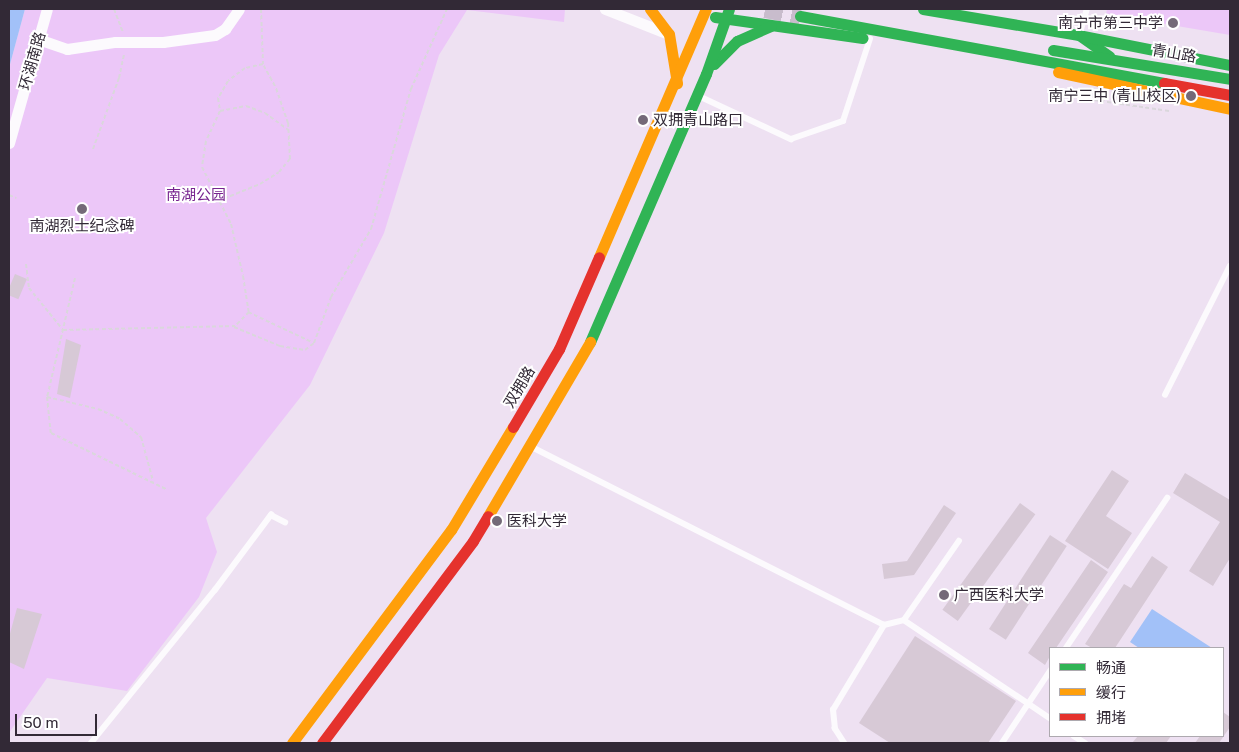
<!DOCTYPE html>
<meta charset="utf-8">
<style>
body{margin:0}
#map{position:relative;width:1239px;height:752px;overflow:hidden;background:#eee1f2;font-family:"Public Sans","Noto Sans SC",sans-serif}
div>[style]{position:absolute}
.green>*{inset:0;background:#ecc7f8}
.water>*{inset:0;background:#a2c1f8}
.building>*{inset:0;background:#d7c9d6;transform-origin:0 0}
.primary-tunnel>*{height:18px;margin-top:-9px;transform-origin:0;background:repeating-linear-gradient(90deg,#c8bccc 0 18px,transparent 0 27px)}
.path>*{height:2px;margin-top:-1px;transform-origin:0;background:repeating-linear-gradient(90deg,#dad7dc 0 4px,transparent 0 6.5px)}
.lane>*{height:5.5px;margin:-2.75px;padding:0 2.75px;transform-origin:2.75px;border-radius:2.75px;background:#fcfafd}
.street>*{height:11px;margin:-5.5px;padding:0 5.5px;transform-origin:5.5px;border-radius:5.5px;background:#fcfafd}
.fast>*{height:11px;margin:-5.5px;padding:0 5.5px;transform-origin:5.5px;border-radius:5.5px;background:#30b455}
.slow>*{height:11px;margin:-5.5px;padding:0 5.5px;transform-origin:5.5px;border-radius:5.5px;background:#ff9f0a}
.jam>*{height:11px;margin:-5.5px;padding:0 5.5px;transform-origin:5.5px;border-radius:5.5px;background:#e5322d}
.dots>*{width:14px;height:14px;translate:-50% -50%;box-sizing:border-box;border:2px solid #fff;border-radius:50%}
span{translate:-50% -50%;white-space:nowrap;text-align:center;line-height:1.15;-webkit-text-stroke:4px #fff;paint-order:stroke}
.poi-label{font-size:15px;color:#322936}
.right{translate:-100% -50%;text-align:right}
.left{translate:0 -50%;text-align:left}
.street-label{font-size:15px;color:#322936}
.park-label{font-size:15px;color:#77248f}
.frame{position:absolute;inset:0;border:10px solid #322936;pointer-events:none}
.legend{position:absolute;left:1049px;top:647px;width:175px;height:90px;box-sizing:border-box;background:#fff;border:1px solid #ada9af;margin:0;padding:6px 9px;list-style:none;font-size:15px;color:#322936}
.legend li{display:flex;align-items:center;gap:10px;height:25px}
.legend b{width:25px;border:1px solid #ada9af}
.scale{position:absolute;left:15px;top:714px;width:82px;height:22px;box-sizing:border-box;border:2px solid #322936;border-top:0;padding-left:6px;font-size:15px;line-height:18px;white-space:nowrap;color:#322936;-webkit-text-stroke:4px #fff;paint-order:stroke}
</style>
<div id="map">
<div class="green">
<div style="clip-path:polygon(25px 9px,565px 9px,564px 22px,467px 10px,439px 55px,384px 233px,310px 385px,206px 518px,217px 552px,199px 597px,127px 691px,47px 678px,9px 733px,9px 68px)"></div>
<div style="clip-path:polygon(1107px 9px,1230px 9px,1230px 35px,1106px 14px)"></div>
</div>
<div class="water">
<div style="clip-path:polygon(9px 9px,25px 9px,9px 68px)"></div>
<div style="clip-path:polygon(1152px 609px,1212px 648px,1139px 648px,1130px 642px)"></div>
</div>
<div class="building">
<div style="left:15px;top:274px;width:13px;height:22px;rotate:23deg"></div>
<div style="clip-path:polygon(66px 339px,81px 345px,70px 398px,57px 394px)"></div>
<div style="clip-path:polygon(1112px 470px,1129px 481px,1106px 516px,1132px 533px,1108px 569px,1065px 541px)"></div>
<div style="clip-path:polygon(1185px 473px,1230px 500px,1230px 558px,1213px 586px,1189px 571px,1220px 522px,1173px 493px)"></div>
<div style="left:1020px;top:503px;width:19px;height:132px;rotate:36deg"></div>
<div style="clip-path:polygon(944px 505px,956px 513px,914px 575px,884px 579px,882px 564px,907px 561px)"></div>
<div style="left:1050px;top:535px;width:20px;height:112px;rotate:33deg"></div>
<div style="clip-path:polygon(1152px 556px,1168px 567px,1115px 648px,1092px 648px,1085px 644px,1124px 584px,1131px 588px)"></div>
<div style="clip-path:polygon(1091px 560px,1108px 572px,1056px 648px,1050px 648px,1050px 656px,1045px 665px,1028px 653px)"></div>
<div style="clip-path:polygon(17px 608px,42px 614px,24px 669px,9px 662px,9px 637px)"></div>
<div style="clip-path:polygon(915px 636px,1016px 701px,988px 743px,890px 743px,859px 723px)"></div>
<div style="clip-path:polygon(1223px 712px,1230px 717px,1230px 727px,1219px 743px,1195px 743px,1200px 736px,1223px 736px)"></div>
<div style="clip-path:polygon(1138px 736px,1171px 736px,1166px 743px,1132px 743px)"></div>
</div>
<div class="primary-tunnel">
<div style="left:765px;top:9px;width:36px;rotate:11deg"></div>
</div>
<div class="path">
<div style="left:114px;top:9px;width:25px;rotate:69deg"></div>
<div style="left:261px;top:9px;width:55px;rotate:87.9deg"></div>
<div style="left:263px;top:64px;width:18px;rotate:167deg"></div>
<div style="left:245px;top:68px;width:21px;rotate:143deg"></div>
<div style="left:228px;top:81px;width:20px;rotate:120deg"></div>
<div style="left:218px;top:98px;width:13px;rotate:81deg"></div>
<div style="left:220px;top:111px;width:33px;rotate:115deg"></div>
<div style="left:206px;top:141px;width:26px;rotate:99deg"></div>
<div style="left:202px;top:167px;width:64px;rotate:63deg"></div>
<div style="left:231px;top:224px;width:53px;rotate:77deg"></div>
<div style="left:243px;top:276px;width:36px;rotate:81deg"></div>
<div style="left:249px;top:312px;width:21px;rotate:135deg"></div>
<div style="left:234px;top:327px;width:50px;rotate:22.4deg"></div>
<div style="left:280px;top:346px;width:25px;rotate:9deg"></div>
<div style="left:305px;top:350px;width:11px;rotate:-38deg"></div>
<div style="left:314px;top:343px;width:49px;rotate:-69.7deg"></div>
<div style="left:331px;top:297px;width:79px;rotate:-59.5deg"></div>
<div style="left:371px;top:229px;width:146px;rotate:-74.1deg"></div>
<div style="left:411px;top:89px;width:88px;rotate:-65.8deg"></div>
<div style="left:1094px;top:100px;width:76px;rotate:8.3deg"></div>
<div style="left:220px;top:111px;width:26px;rotate:-11deg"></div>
<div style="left:246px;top:106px;width:20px;rotate:20deg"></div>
<div style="left:265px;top:113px;width:29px;rotate:36deg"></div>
<div style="left:93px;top:149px;width:76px;rotate:-69.9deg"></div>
<div style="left:119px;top:78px;width:25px;rotate:-78deg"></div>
<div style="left:9px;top:195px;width:8px;rotate:23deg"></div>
<div style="left:218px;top:201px;width:45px;rotate:-22deg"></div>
<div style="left:260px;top:184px;width:22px;rotate:-32deg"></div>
<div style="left:279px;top:172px;width:17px;rotate:-50deg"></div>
<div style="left:290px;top:159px;width:36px;rotate:-93deg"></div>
<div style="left:288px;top:123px;width:39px;rotate:-109deg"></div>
<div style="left:275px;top:86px;width:25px;rotate:-119deg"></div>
<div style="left:26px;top:264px;width:24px;rotate:83deg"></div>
<div style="left:29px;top:288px;width:54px;rotate:51deg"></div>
<div style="left:63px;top:330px;width:172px;rotate:-1.3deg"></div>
<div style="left:75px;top:278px;width:122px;rotate:103.2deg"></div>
<div style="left:47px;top:397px;width:36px;rotate:84deg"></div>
<div style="left:51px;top:433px;width:130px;rotate:26deg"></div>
<div style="left:248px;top:312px;width:73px;rotate:25.2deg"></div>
<div style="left:47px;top:397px;width:52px;rotate:13.2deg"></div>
<div style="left:98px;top:409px;width:24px;rotate:24deg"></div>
<div style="left:120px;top:419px;width:28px;rotate:41deg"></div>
<div style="left:141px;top:437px;width:46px;rotate:74.7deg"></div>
</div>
<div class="lane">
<div style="left:1080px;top:33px;width:25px;rotate:-74deg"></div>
<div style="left:699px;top:96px;width:102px;rotate:25.1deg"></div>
<div style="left:791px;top:139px;width:55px;rotate:-19.1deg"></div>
<div style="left:843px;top:121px;width:86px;rotate:-71.8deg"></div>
<div style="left:1165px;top:395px;width:144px;rotate:-63.3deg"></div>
<div style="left:532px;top:447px;width:394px;rotate:26.8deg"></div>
<div style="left:884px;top:625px;width:21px;rotate:-14deg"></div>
<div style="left:904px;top:620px;width:176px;rotate:33.9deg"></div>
<div style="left:904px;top:620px;width:96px;rotate:-55.2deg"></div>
<div style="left:1066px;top:648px;width:181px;rotate:-56deg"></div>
<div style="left:1074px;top:736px;width:13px;rotate:32deg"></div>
<div style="left:91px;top:743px;width:197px;rotate:-51deg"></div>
<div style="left:215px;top:590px;width:94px;rotate:-53.3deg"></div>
<div style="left:271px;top:515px;width:16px;rotate:27deg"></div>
<div style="left:844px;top:743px;width:17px;rotate:-123deg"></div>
<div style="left:835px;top:729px;width:19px;rotate:-96deg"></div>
<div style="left:833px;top:710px;width:99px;rotate:-59deg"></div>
<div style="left:1002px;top:743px;width:87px;rotate:-56.3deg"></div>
</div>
<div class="street">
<div style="left:605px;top:9px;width:66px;rotate:21.5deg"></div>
<div style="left:38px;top:39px;width:31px;rotate:19deg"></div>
<div style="left:67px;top:49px;width:49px;rotate:-8.3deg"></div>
<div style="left:115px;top:42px;width:48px"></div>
<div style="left:163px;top:42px;width:52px;rotate:-7.7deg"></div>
<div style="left:215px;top:35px;width:12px;rotate:-31deg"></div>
<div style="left:225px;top:29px;width:24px;rotate:-55deg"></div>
<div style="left:9px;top:143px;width:139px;rotate:-74.2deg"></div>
</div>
<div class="fast">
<div style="left:923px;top:9px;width:158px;rotate:9.5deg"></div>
<div style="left:1079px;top:35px;width:37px;rotate:35deg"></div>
<div style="left:800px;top:16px;width:370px;rotate:10.4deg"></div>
<div style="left:715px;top:17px;width:149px;rotate:8.1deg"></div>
<div style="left:1083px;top:36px;width:150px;rotate:11.2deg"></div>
<div style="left:1053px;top:50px;width:179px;rotate:9.3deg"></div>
<div style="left:714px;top:64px;width:33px;rotate:-45deg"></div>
<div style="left:737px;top:41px;width:37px;rotate:-24deg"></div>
<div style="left:590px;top:342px;width:292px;rotate:-66.6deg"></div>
<div style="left:706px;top:74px;width:69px;rotate:-70.5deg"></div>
</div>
<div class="slow">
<div style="left:650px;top:9px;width:31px;rotate:53deg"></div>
<div style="left:669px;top:34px;width:50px;rotate:80.7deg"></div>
<div style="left:1058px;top:72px;width:176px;rotate:12.1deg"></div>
<div style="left:599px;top:257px;width:270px;rotate:-66.7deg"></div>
<div style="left:488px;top:516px;width:202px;rotate:-59.6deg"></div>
<div style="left:292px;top:743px;width:266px;rotate:-53.3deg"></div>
<div style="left:451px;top:530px;width:120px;rotate:-59deg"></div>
</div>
<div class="jam">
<div style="left:1164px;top:83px;width:67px;rotate:10.3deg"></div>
<div style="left:513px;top:427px;width:91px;rotate:-59.5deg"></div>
<div style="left:559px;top:349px;width:100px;rotate:-66.5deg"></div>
<div style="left:322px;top:743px;width:252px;rotate:-53.2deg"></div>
<div style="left:473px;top:541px;width:29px;rotate:-59deg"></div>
</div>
<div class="dots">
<div style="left:1173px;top:23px;background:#746978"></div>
<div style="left:1191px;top:96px;background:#746978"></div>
<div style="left:643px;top:120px;background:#746978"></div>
<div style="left:82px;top:209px;background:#746978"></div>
<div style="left:497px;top:521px;background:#746978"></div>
<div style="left:944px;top:595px;background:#746978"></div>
</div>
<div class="poi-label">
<span class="right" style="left:1163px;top:23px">南宁市第三中学</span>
<span class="right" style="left:1181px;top:96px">南宁三中 (青山校区)</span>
<span class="left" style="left:653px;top:120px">双拥青山路口</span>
<span style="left:82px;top:226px">南湖烈士纪念碑</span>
<span class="left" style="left:507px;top:521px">医科大学</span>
<span class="left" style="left:954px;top:595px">广西医科大学</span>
</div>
<div class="street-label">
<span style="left:1174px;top:53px;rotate:10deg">青山路</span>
<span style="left:32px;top:61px;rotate:-74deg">环湖南路</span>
<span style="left:519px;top:387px;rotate:-59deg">双拥路</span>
</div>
<div class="park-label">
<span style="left:196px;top:195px">南湖公园</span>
</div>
<div class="frame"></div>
<ul class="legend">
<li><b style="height:6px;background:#30b455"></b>畅通</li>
<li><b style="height:6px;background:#ff9f0a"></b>缓行</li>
<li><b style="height:6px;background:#e5322d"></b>拥堵</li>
</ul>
<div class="scale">50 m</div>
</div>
